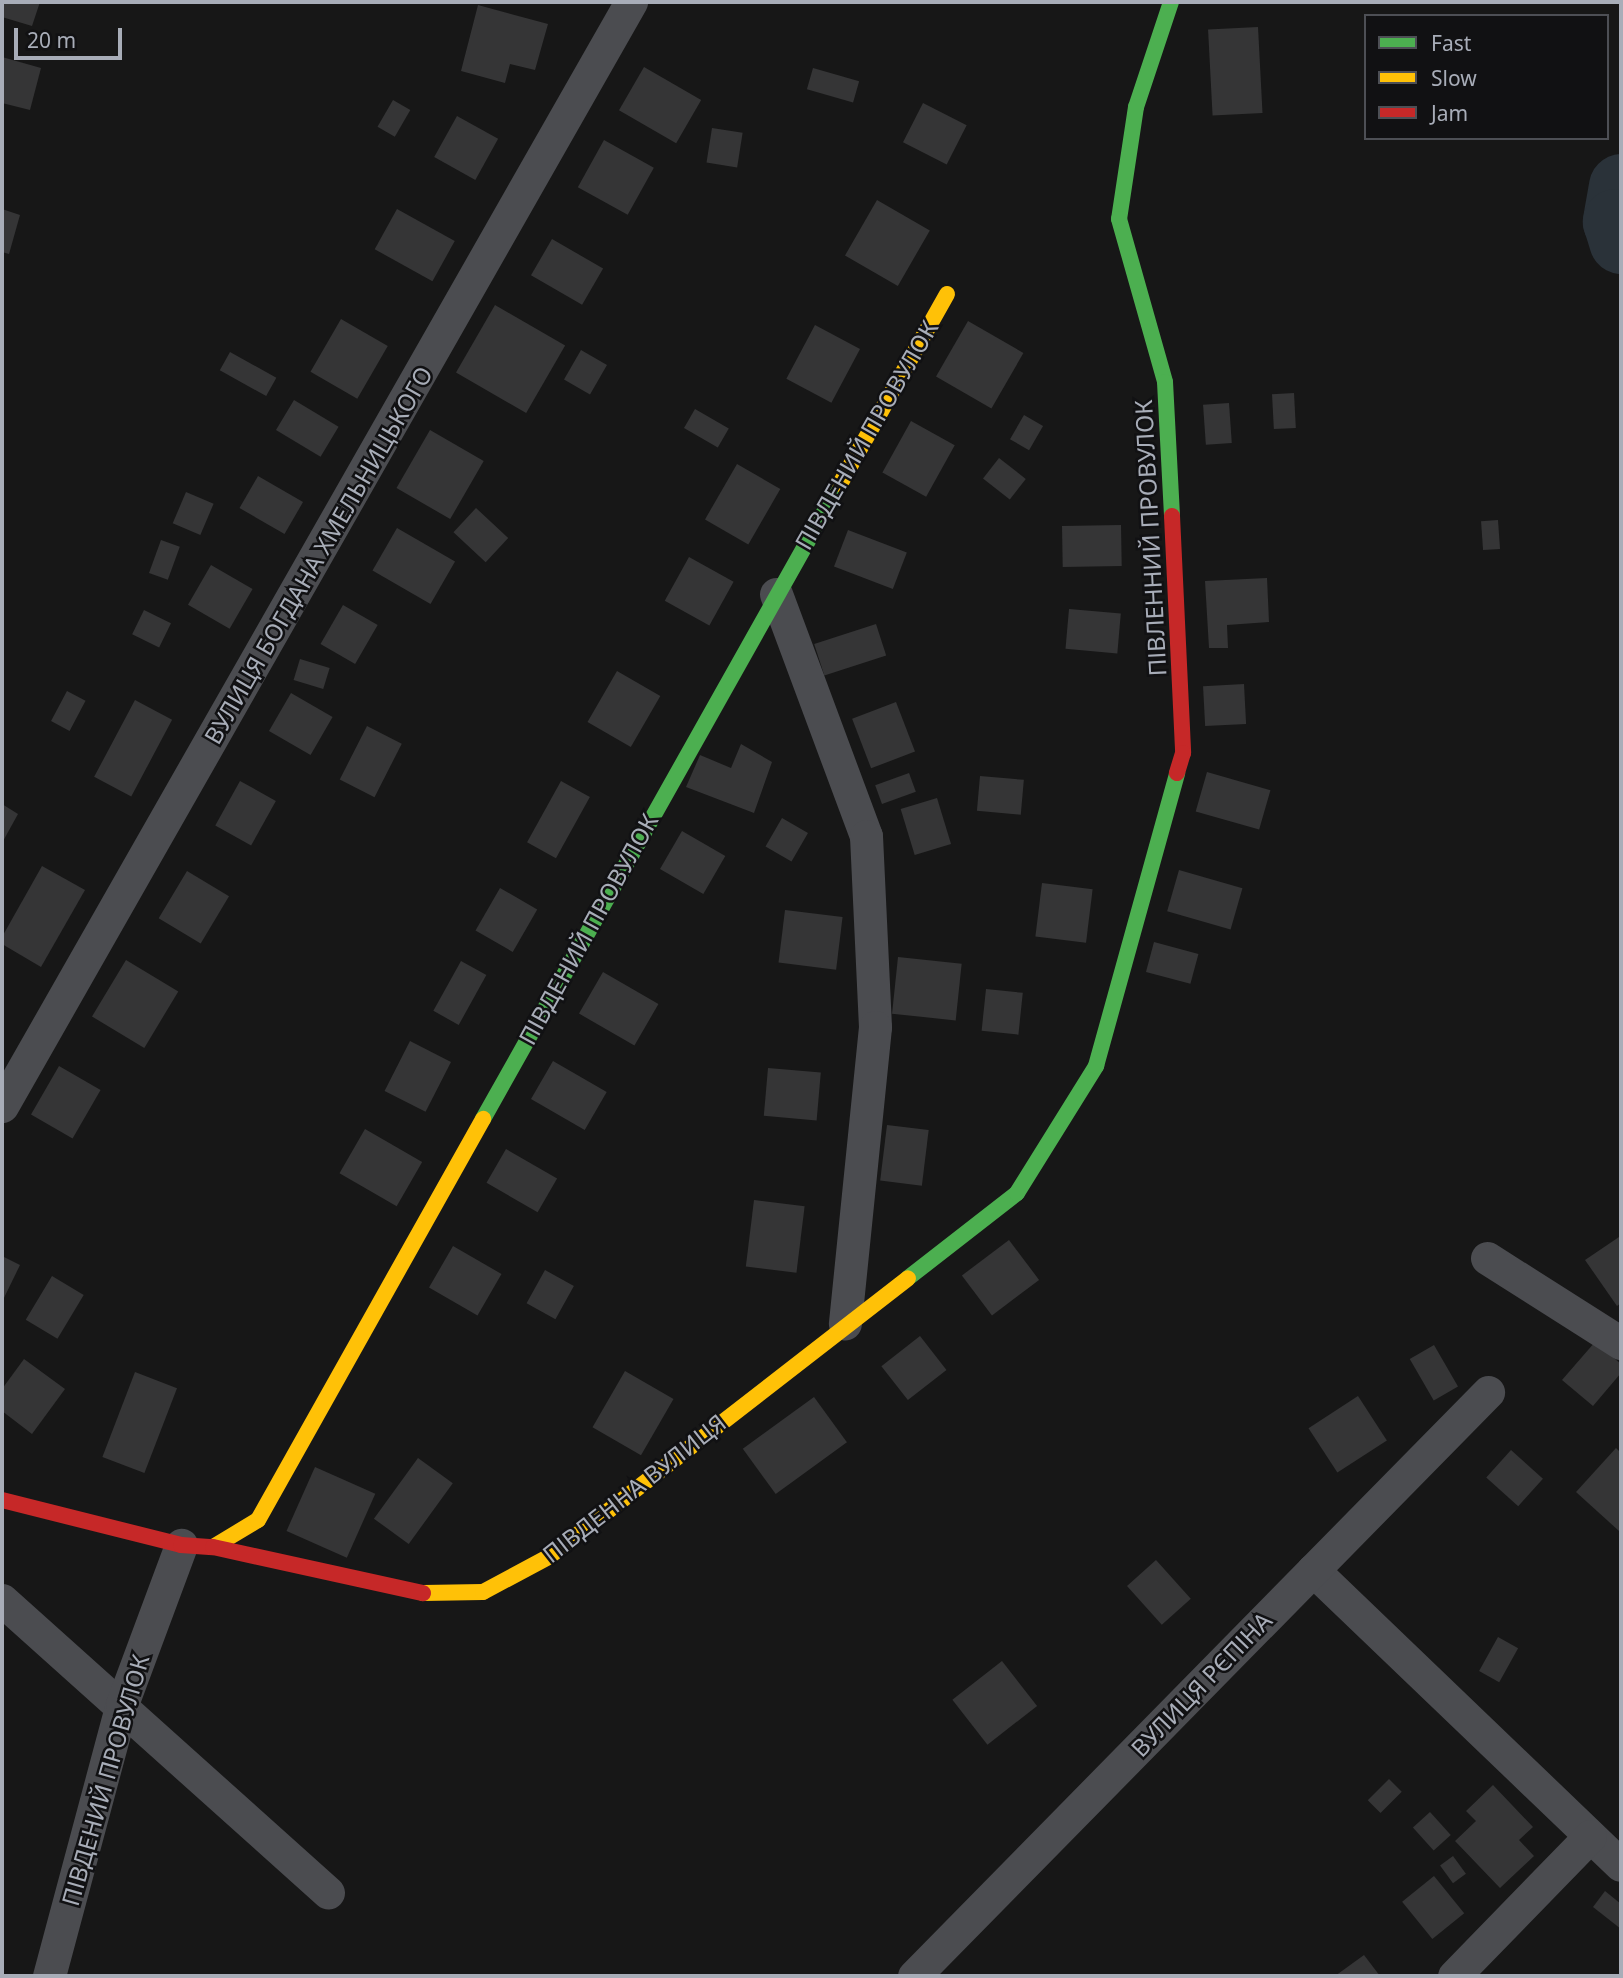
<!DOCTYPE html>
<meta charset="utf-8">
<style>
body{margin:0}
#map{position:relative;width:1623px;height:1978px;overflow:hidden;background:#171717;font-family:"Noto Sans",sans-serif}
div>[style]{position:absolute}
.river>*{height:65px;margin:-32.5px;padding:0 32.5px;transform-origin:32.5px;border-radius:32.5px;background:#2a3239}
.building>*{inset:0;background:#353536;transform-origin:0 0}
.street>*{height:33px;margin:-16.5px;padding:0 16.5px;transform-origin:16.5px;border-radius:16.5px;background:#4b4c50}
.fast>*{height:16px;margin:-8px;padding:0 8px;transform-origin:8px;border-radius:8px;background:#4caf50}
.slow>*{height:16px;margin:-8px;padding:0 8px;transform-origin:8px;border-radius:8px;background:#ffc107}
.jam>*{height:16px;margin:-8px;padding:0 8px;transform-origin:8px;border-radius:8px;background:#c62828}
span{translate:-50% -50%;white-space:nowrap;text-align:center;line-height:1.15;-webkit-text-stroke:5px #111113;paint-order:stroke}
.street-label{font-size:24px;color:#a8adb8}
.frame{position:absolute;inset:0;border:4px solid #a8adb8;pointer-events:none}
.legend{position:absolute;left:1364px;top:14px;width:245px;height:126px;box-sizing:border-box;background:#111113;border:2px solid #4d4f55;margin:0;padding:9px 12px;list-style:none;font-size:21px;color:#a8adb8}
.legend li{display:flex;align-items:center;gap:14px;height:35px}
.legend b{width:35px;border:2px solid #4d4f55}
.scale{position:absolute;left:14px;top:28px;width:108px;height:32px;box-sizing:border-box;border:4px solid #a8adb8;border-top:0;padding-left:9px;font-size:21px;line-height:24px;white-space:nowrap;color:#a8adb8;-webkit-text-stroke:5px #111113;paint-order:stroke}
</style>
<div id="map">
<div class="river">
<div style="left:1621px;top:186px;width:36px;rotate:100deg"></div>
<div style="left:1615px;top:221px;width:21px;rotate:73deg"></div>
</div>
<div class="building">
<div style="clip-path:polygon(2px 2px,40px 2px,32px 26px,2px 17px)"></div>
<div style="clip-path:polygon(478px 5px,548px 24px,535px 70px,510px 64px,505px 83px,461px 71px)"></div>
<div style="left:1258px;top:27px;width:86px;height:50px;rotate:87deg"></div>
<div style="clip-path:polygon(2px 57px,41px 68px,30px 110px,2px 103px)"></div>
<div style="left:644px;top:67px;width:66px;height:50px;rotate:30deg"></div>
<div style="left:813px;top:68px;width:48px;height:22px;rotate:16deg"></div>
<div style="left:393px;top:100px;width:20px;height:31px;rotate:30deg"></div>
<div style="left:923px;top:103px;width:49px;height:44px;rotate:27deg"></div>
<div style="left:457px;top:116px;width:47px;height:47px;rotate:29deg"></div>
<div style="left:712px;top:128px;width:31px;height:35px;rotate:9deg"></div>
<div style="left:604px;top:140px;width:57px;height:54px;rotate:29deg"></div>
<div style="left:877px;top:200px;width:61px;height:64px;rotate:30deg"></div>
<div style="clip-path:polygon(2px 209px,20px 215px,9px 254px,2px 252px)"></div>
<div style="left:397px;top:209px;width:66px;height:46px;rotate:29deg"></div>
<div style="left:552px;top:239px;width:59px;height:42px;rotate:30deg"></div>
<div style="left:495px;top:305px;width:81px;height:78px;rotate:30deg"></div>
<div style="left:341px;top:319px;width:54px;height:61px;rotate:30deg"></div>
<div style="left:968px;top:321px;width:64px;height:64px;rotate:30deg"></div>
<div style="left:815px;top:325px;width:51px;height:61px;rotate:28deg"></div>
<div style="left:581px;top:350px;width:30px;height:34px;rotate:30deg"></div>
<div style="left:230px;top:352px;width:53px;height:21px;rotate:29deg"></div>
<div style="left:1294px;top:393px;width:35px;height:22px;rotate:87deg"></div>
<div style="left:294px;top:400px;width:52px;height:35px;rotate:31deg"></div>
<div style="left:1229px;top:403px;width:40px;height:26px;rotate:86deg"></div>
<div style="left:695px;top:409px;width:39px;height:22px;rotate:30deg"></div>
<div style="left:1024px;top:415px;width:22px;height:28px;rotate:30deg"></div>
<div style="left:911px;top:421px;width:50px;height:59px;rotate:29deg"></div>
<div style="left:430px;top:430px;width:62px;height:67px;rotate:30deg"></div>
<div style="left:999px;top:458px;width:34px;height:26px;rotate:38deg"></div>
<div style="left:737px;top:464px;width:50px;height:64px;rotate:30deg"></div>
<div style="left:258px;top:476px;width:52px;height:37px;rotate:30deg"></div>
<div style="left:186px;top:492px;width:30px;height:34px;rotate:23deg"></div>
<div style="left:476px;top:508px;width:44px;height:33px;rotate:43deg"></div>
<div style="left:1498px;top:520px;width:29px;height:17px;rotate:86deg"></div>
<div style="left:1121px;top:525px;width:41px;height:59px;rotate:89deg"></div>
<div style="left:397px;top:528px;width:67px;height:49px;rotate:30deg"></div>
<div style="left:848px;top:530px;width:63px;height:39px;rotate:21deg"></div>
<div style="left:161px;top:540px;width:20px;height:35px;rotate:20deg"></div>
<div style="left:689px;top:557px;width:51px;height:50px;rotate:29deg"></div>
<div style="left:211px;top:565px;width:48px;height:46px;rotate:30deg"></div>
<div style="clip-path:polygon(1267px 578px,1269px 622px,1227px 625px,1228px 648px,1209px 648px,1205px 581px)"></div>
<div style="left:343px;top:605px;width:40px;height:45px;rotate:30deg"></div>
<div style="left:1069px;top:609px;width:52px;height:40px;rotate:5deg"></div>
<div style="left:144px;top:610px;width:30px;height:27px;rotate:26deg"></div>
<div style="left:876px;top:624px;width:33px;height:65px;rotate:72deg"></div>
<div style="left:300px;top:659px;width:31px;height:22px;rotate:17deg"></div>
<div style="left:617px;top:671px;width:50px;height:59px;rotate:30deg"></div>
<div style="left:1244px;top:684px;width:40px;height:41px;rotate:87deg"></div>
<div style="left:67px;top:691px;width:21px;height:34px;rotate:28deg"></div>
<div style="left:291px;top:693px;width:48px;height:44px;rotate:30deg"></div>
<div style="left:135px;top:700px;width:42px;height:87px;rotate:28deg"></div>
<div style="left:896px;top:702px;width:53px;height:47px;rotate:69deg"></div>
<div style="left:367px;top:726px;width:39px;height:60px;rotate:27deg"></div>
<div style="clip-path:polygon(741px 744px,772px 762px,754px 813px,686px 787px,700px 755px,731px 768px)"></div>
<div style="left:1207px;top:772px;width:66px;height:41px;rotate:16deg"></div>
<div style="left:909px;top:773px;width:20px;height:36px;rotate:70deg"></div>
<div style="left:980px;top:776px;width:44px;height:35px;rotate:5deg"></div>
<div style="left:240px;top:781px;width:41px;height:51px;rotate:29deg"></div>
<div style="left:561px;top:781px;width:33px;height:70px;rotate:29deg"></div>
<div style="left:937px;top:798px;width:48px;height:38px;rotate:73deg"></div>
<div style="clip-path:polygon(2px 804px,18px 814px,2px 843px)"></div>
<div style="left:782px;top:818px;width:30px;height:33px;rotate:30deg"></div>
<div style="left:682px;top:831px;width:50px;height:44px;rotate:30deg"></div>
<div style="clip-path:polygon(42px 866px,85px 890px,41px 967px,2px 944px,2px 937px)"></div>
<div style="left:1179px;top:870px;width:66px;height:43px;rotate:16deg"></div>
<div style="left:187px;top:871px;width:49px;height:55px;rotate:31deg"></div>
<div style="left:1042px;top:883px;width:51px;height:54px;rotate:7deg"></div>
<div style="left:500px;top:888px;width:43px;height:49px;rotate:30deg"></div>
<div style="left:785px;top:910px;width:58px;height:53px;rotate:7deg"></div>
<div style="left:1154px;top:942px;width:46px;height:31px;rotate:15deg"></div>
<div style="left:898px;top:957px;width:64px;height:57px;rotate:6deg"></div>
<div style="left:126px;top:960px;width:61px;height:66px;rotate:31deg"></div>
<div style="left:461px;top:961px;width:29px;height:57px;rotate:29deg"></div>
<div style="left:603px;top:972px;width:64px;height:48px;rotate:30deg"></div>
<div style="left:986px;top:989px;width:37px;height:42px;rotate:6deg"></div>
<div style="left:410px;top:1041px;width:46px;height:56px;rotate:27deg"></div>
<div style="left:553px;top:1061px;width:62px;height:44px;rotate:30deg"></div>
<div style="left:59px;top:1066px;width:48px;height:56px;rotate:30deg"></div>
<div style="left:768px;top:1068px;width:53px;height:48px;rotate:5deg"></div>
<div style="left:887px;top:1125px;width:42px;height:56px;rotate:7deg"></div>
<div style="left:365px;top:1129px;width:66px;height:51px;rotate:30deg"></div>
<div style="left:506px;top:1149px;width:59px;height:39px;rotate:30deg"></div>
<div style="left:754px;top:1200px;width:51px;height:67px;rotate:7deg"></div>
<div style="clip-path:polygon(1619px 1237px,1621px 1303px,1617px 1306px,1585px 1260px)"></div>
<div style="left:1009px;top:1240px;width:50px;height:59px;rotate:53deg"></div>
<div style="left:453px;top:1246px;width:56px;height:48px;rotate:30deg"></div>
<div style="clip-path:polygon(2px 1256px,20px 1265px,2px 1302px)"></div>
<div style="left:545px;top:1270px;width:33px;height:38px;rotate:29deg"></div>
<div style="left:52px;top:1276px;width:37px;height:51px;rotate:31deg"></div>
<div style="left:920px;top:1336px;width:43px;height:49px;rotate:52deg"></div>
<div style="clip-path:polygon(1595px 1342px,1621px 1364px,1621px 1373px,1593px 1406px,1562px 1380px)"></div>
<div style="left:1434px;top:1345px;width:48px;height:28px;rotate:60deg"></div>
<div style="clip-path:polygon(24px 1359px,65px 1389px,32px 1434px,2px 1411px,2px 1389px)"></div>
<div style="left:625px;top:1371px;width:56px;height:65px;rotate:30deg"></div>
<div style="left:135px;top:1372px;width:45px;height:91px;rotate:21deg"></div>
<div style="left:1358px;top:1396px;width:53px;height:59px;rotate:57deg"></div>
<div style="left:814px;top:1397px;width:56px;height:88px;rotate:54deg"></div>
<div style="clip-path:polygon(1616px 1448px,1621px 1453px,1619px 1531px,1576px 1492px)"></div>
<div style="left:1511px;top:1450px;width:43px;height:37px;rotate:42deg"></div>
<div style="left:418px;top:1458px;width:43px;height:75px;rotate:36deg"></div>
<div style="left:315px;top:1467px;width:66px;height:70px;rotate:24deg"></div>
<div style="left:1156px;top:1560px;width:52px;height:39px;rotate:48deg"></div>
<div style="left:1498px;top:1637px;width:23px;height:39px;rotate:29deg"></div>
<div style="left:1002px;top:1661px;width:57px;height:63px;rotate:52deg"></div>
<div style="left:1389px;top:1779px;width:18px;height:30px;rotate:45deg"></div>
<div style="clip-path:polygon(1493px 1785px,1533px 1827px,1519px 1840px,1534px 1856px,1500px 1888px,1455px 1841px,1476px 1821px,1466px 1811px)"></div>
<div style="left:1430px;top:1812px;width:31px;height:23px;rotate:48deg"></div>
<div style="left:1453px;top:1856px;width:22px;height:16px;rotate:54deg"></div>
<div style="left:1434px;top:1876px;width:48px;height:41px;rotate:51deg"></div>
<div style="clip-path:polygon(1605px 1891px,1621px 1904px,1621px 1929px,1593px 1907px)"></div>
<div style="clip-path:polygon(1364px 1955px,1380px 1976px,1335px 1976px)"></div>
</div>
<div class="street">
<div style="left:776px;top:594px;width:258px;rotate:69.6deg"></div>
<div style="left:866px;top:836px;width:191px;rotate:87.3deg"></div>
<div style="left:875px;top:1027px;width:298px;rotate:95.8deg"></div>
<div style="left:2px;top:1106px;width:1271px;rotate:-60.33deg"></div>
<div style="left:1487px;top:1258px;width:159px;rotate:32.4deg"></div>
<div style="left:1313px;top:1570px;width:426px;rotate:43.8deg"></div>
<div style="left:2px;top:1600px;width:438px;rotate:41.9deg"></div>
<div style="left:49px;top:1976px;width:282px;rotate:-75deg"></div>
<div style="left:122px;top:1704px;width:170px;rotate:-69.6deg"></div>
<div style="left:914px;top:1976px;width:819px;rotate:-45.49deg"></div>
<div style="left:1454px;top:1976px;width:195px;rotate:-45.8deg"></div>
</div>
<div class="fast">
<div style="left:1171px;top:2px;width:111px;rotate:108.4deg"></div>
<div style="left:1136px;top:107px;width:113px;rotate:98.6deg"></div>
<div style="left:1119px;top:219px;width:169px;rotate:74.2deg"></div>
<div style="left:1165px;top:382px;width:134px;rotate:87deg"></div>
<div style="left:483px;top:1119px;width:728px;rotate:-60.66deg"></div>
<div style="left:908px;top:1278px;width:138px;rotate:-37.9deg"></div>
<div style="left:1017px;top:1193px;width:150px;rotate:-58.1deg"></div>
<div style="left:1096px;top:1066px;width:304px;rotate:-74.5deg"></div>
</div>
<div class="slow">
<div style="left:840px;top:484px;width:218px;rotate:-60.6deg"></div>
<div style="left:213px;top:1547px;width:52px;rotate:-31deg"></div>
<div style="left:258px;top:1520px;width:460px;rotate:-60.7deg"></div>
<div style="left:423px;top:1593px;width:60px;rotate:-1deg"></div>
<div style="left:483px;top:1592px;width:76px;rotate:-28.2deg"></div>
<div style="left:550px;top:1556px;width:453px;rotate:-37.8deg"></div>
</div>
<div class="jam">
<div style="left:1172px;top:516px;width:237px;rotate:87.3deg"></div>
<div style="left:1183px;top:753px;width:21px;rotate:107deg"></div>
<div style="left:2px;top:1500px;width:185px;rotate:14.1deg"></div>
<div style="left:181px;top:1545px;width:32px;rotate:4deg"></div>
<div style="left:213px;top:1547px;width:215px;rotate:12.4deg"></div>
</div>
<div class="street-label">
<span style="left:866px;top:435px;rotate:-60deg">ПІВДЕНИЙ ПРОВУЛОК</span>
<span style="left:1150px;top:538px;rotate:-93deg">ПІВЛЕННИЙ ПРОВУЛОК</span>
<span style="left:318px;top:555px;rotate:-60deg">ВУЛИЦЯ БОГДАНА ХМЕЛЬНИЦЬКОГО</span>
<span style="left:588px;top:929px;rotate:-61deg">ПІВДЕНИЙ ПРОВУЛОК</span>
<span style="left:634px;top:1488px;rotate:-38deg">ПІВДЕННА ВУЛИЦЯ</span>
<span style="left:1201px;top:1684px;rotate:-46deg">ВУЛИЦЯ РЄПІНА</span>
<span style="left:105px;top:1780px;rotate:-74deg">ПІВДЕНИЙ ПРОВУЛОК</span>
</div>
<div class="frame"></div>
<ul class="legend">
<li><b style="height:9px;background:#4caf50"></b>Fast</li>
<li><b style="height:9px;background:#ffc107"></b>Slow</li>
<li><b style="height:9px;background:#c62828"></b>Jam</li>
</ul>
<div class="scale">20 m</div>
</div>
